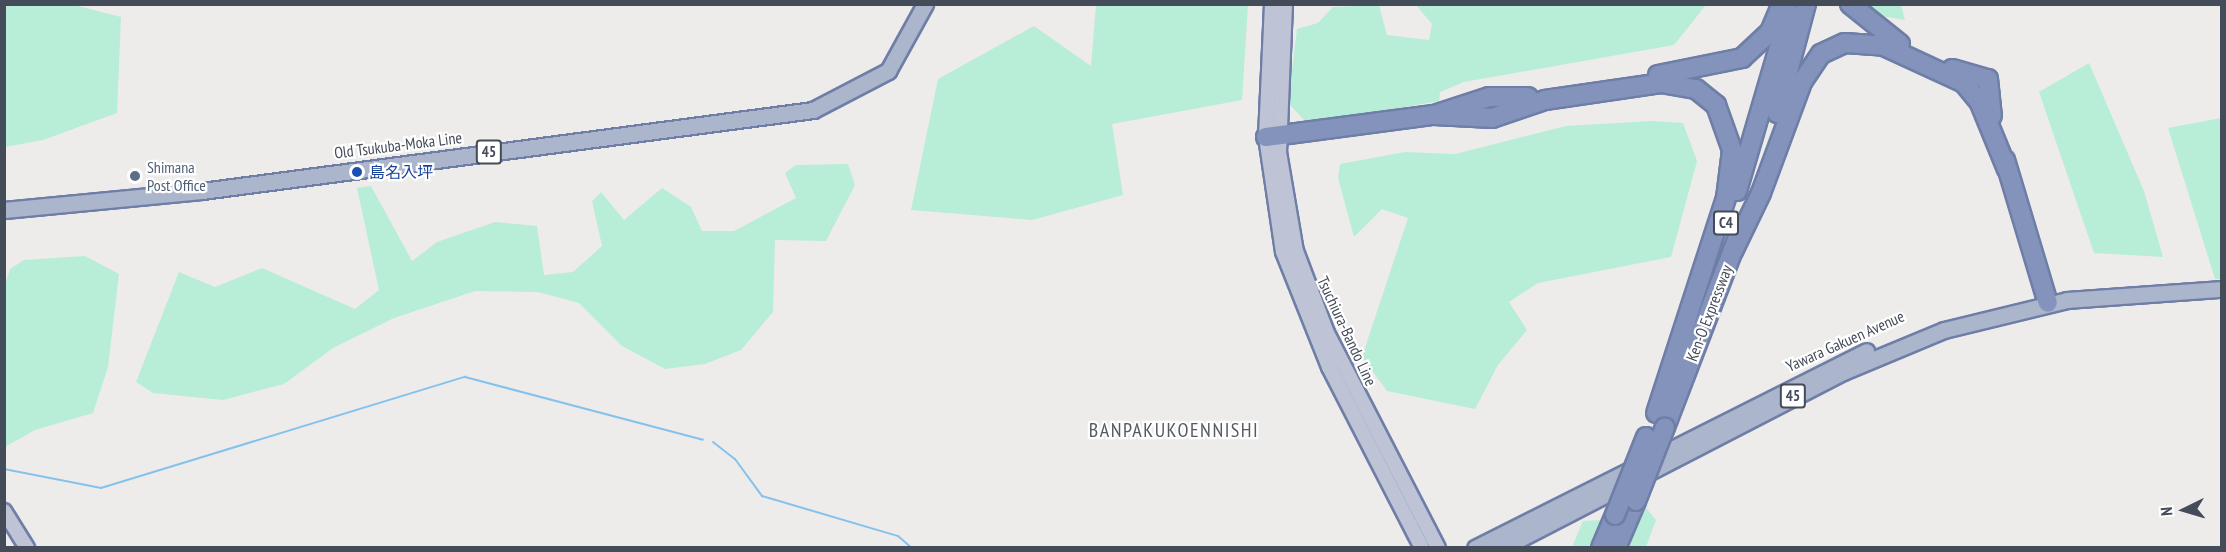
<!DOCTYPE html>
<meta charset="utf-8">
<style>
body{margin:0}
#map{position:relative;width:2226px;height:552px;overflow:hidden;background:#eeeceb;font-family:"PT Sans Narrow","Noto Sans JP",sans-serif}
div>[style]{position:absolute}
.green>*{inset:0;background:#b8edd7}
.stream>*{height:2px;margin:-1px;padding:0 1px;transform-origin:1px;border-radius:1px;background:#85c2eb}
.roads{filter:drop-shadow(2px 0 #6e7ea7) drop-shadow(-2px 0 #6e7ea7) drop-shadow(0 2px #6e7ea7) drop-shadow(0 -2px #6e7ea7)}
.secondary>*{height:14px;margin:-7px;padding:0 7px;transform-origin:7px;border-radius:7px;background:#bec4d5}
.primary>*{height:15px;margin:-7.5px;padding:0 7.5px;transform-origin:7.5px;border-radius:7.5px;background:#abb5cb}
.highway>*{height:18px;margin:-9px;padding:0 9px;transform-origin:9px;border-radius:9px;background:#8393bb}
.bridges{filter:drop-shadow(2px 0 #6e7ea7) drop-shadow(-2px 0 #6e7ea7) drop-shadow(0 2px #6e7ea7) drop-shadow(0 -2px #6e7ea7)}
.highway-bridge>*{height:18px;margin:-9px;padding:0 9px;transform-origin:9px;border-radius:9px;background:#8393bb}
.dots>*{width:16px;height:16px;translate:-50% -50%;box-sizing:border-box;border:3px solid #fff;border-radius:50%}
span{translate:-50% -50%;white-space:nowrap;text-align:center;line-height:1.15;-webkit-text-stroke:4.5px #fff;paint-order:stroke}
.shield-label span{padding:2px 4px;background:#fff;border:2px solid;border-radius:4px;-webkit-text-stroke-width:0}
.shield-label{font-size:15px;color:#444b59;font-weight:700}
.street-label{font-size:16px;color:#444b59}
.service-label{font-size:16px;color:#4e5e75}
.left{translate:0 -50%;text-align:left}
.transit-label{font-size:16px;color:#164399}
.quarter-label{font-size:20px;color:#585a60;letter-spacing:1.5px}
.frame{position:absolute;inset:0;border:6px solid #444b59;pointer-events:none}
.north{position:absolute;left:2154px;top:480px;width:60px;height:60px;-webkit-text-stroke:4px #fff;paint-order:stroke;rotate:265deg;font-size:16px;font-weight:700;line-height:24px;text-align:center;color:#444b59}
.north::after{content:'';display:block;margin:auto;width:21px;height:27px;background:#444b59;clip-path:polygon(50% 0,100% 100%,50% 72%,0 100%)}
</style>
<div id="map">
<div class="green">
<div style="clip-path:polygon(5px 4px,78px 6px,121px 17px,117px 113px,43px 140px,5px 147px)"></div>
<div style="clip-path:polygon(1096px 5px,1248px 5px,1242px 100px,1112px 124px,1123px 195px,1032px 220px,911px 210px,938px 79px,1034px 26px,1091px 66px)"></div>
<div style="clip-path:polygon(1379px 5px,1387px 35px,1429px 40px,1432px 24px,1416px 5px,1706px 5px,1674px 45px,1464px 82px,1440px 92px,1439px 101px,1308px 124px,1288px 103px,1297px 29px,1318px 23px,1333px 7px)"></div>
<div style="clip-path:polygon(1862px 5px,1901px 5px,1905px 20px,1881px 16px)"></div>
<div style="clip-path:polygon(2089px 63px,2144px 191px,2163px 257px,2094px 253px,2039px 92px)"></div>
<div style="clip-path:polygon(2221px 118px,2222px 279px,2215px 279px,2168px 128px)"></div>
<div style="clip-path:polygon(1652px 121px,1683px 123px,1697px 161px,1671px 257px,1538px 283px,1509px 302px,1527px 330px,1498px 365px,1475px 409px,1387px 391px,1362px 357px,1408px 218px,1382px 209px,1354px 237px,1338px 178px,1340px 164px,1405px 152px,1455px 154px,1566px 126px)"></div>
<div style="clip-path:polygon(848px 164px,855px 185px,826px 241px,775px 240px,773px 312px,741px 350px,705px 364px,665px 369px,622px 346px,579px 303px,538px 292px,475px 291px,394px 318px,333px 348px,284px 384px,223px 400px,153px 393px,136px 382px,179px 272px,215px 287px,262px 268px,355px 309px,379px 290px,357px 188px,371px 186px,412px 261px,437px 242px,495px 222px,537px 226px,544px 275px,573px 272px,602px 246px,592px 201px,601px 192px,624px 220px,662px 188px,691px 207px,702px 231px,734px 231px,796px 198px,785px 173px,796px 165px)"></div>
<div style="clip-path:polygon(85px 256px,119px 274px,108px 367px,93px 413px,35px 430px,5px 447px,4px 288px,10px 269px,24px 260px)"></div>
<div style="clip-path:polygon(1642px 503px,1656px 520px,1646px 547px,1624px 548px)"></div>
<div style="clip-path:polygon(1600px 520px,1589px 547px,1572px 547px,1583px 521px)"></div>
</div>
<div class="stream">
<div style="left:713px;top:442px;width:28px;rotate:38deg"></div>
<div style="left:735px;top:459px;width:46px;rotate:53.9deg"></div>
<div style="left:762px;top:496px;width:142px;rotate:16.4deg"></div>
<div style="left:898px;top:536px;width:18px;rotate:41deg"></div>
<div style="left:4px;top:469px;width:99px;rotate:11.1deg"></div>
<div style="left:101px;top:488px;width:381px;rotate:-17deg"></div>
<div style="left:465px;top:377px;width:246px;rotate:14.8deg"></div>
</div>
<div class="roads">
<div class="secondary">
<div style="left:1272px;top:4px;width:133px;rotate:92.6deg"></div>
<div style="left:1266px;top:137px;width:116px;rotate:81.6deg"></div>
<div style="left:1283px;top:252px;width:124px;rotate:68.2deg"></div>
<div style="left:1329px;top:367px;width:203px;rotate:62.8deg"></div>
<div style="left:1285px;top:4px;width:148px;rotate:92.3deg"></div>
<div style="left:1279px;top:152px;width:100px;rotate:80.3deg"></div>
<div style="left:1296px;top:251px;width:88px;rotate:69.3deg"></div>
<div style="left:1327px;top:333px;width:242px;rotate:62.7deg"></div>
<div style="left:4px;top:511px;width:44px;rotate:58.1deg"></div>
</div>
<div class="primary">
<div style="left:4px;top:210px;width:199px;rotate:-5.5deg"></div>
<div style="left:202px;top:191px;width:616px;rotate:-7.55deg"></div>
<div style="left:813px;top:110px;width:85px;rotate:-27.5deg"></div>
<div style="left:888px;top:71px;width:77px;rotate:-61.1deg"></div>
<div style="left:1475px;top:548px;width:438px;rotate:-26.7deg"></div>
<div style="left:1502px;top:548px;width:384px;rotate:-27.3deg"></div>
<div style="left:1843px;top:372px;width:109px;rotate:-22.6deg"></div>
<div style="left:1944px;top:330px;width:127px;rotate:-13.7deg"></div>
<div style="left:2067px;top:300px;width:155px;rotate:-4.1deg"></div>
</div>
<div class="highway">
<div style="left:1850px;top:4px;width:64px;rotate:38.7deg"></div>
<div style="left:1952px;top:69px;width:37px;rotate:16deg"></div>
<div style="left:1988px;top:79px;width:37px;rotate:84deg"></div>
<div style="left:1658px;top:75px;width:86px;rotate:-11.4deg"></div>
<div style="left:1742px;top:58px;width:38px;rotate:-43deg"></div>
<div style="left:1770px;top:32px;width:30px;rotate:-67deg"></div>
<div style="left:1777px;top:113px;width:113px;rotate:-75.1deg"></div>
<div style="left:1434px;top:115px;width:58px;rotate:3deg"></div>
<div style="left:1492px;top:118px;width:56px;rotate:-18.8deg"></div>
<div style="left:1545px;top:100px;width:117px;rotate:-8.3deg"></div>
<div style="left:1661px;top:83px;width:36px;rotate:10deg"></div>
<div style="left:1696px;top:89px;width:26px;rotate:39deg"></div>
<div style="left:1716px;top:105px;width:48px;rotate:70.4deg"></div>
<div style="left:1732px;top:150px;width:48px;rotate:97.1deg"></div>
<div style="left:1726px;top:198px;width:226px;rotate:108deg"></div>
<div style="left:1266px;top:137px;width:169px;rotate:-7.5deg"></div>
<div style="left:1434px;top:115px;width:58px;rotate:-18.1deg"></div>
<div style="left:1489px;top:97px;width:39px"></div>
<div style="left:2005px;top:160px;width:149px;rotate:73.3deg"></div>
<div style="left:1737px;top:191px;width:185px;rotate:-73.7deg"></div>
<div style="left:1733px;top:251px;width:64px;rotate:-64.2deg"></div>
<div style="left:1761px;top:193px;width:118px;rotate:-69.7deg"></div>
<div style="left:1802px;top:82px;width:34px;rotate:-56deg"></div>
<div style="left:1821px;top:54px;width:26px;rotate:-25deg"></div>
<div style="left:1845px;top:43px;width:39px;rotate:4deg"></div>
<div style="left:1884px;top:46px;width:88px;rotate:24.8deg"></div>
<div style="left:1964px;top:83px;width:26px;rotate:51deg"></div>
<div style="left:1980px;top:103px;width:71px;rotate:67.8deg"></div>
<div style="left:1665px;top:427px;width:201px;rotate:-69deg"></div>
<div style="left:1601px;top:548px;width:36px;rotate:-67deg"></div>
<div style="left:1616px;top:548px;width:51px;rotate:-66.9deg"></div>
</div>
</div>
<div class="bridges">
<div class="highway-bridge">
<div style="left:1636px;top:501px;width:79px;rotate:-68.6deg"></div>
<div style="left:1615px;top:515px;width:84px;rotate:-68.3deg"></div>
</div>
</div>
<div class="dots">
<div style="left:357px;top:172px;background:#1a4fb4"></div>
<div style="left:135px;top:176px;background:#5c6f8a"></div>
</div>
<div class="shield-label">
<span style="left:489px;top:152px">45</span>
<span style="left:1726px;top:223px">C4</span>
<span style="left:1793px;top:396px">45</span>
</div>
<div class="street-label">
<span style="left:398px;top:145px;rotate:-7deg">Old Tsukuba-Moka Line</span>
<span style="left:1709px;top:313px;rotate:-69deg">Ken-O Expressway</span>
<span style="left:1347px;top:331px;rotate:65deg">Tsuchiura-Bando Line</span>
<span style="left:1845px;top:341px;rotate:-24deg">Yawara Gakuen Avenue</span>
</div>
<div class="service-label">
<span class="left" style="left:147px;top:176px">Shimana<br>Post Office</span>
</div>
<div class="transit-label">
<span class="left" style="left:369px;top:172px">島名入坪</span>
</div>
<div class="quarter-label">
<span style="left:1174px;top:430px">BANPAKUKOENNISHI</span>
</div>
<div class="frame"></div>
<div class="north">N</div>
</div>
